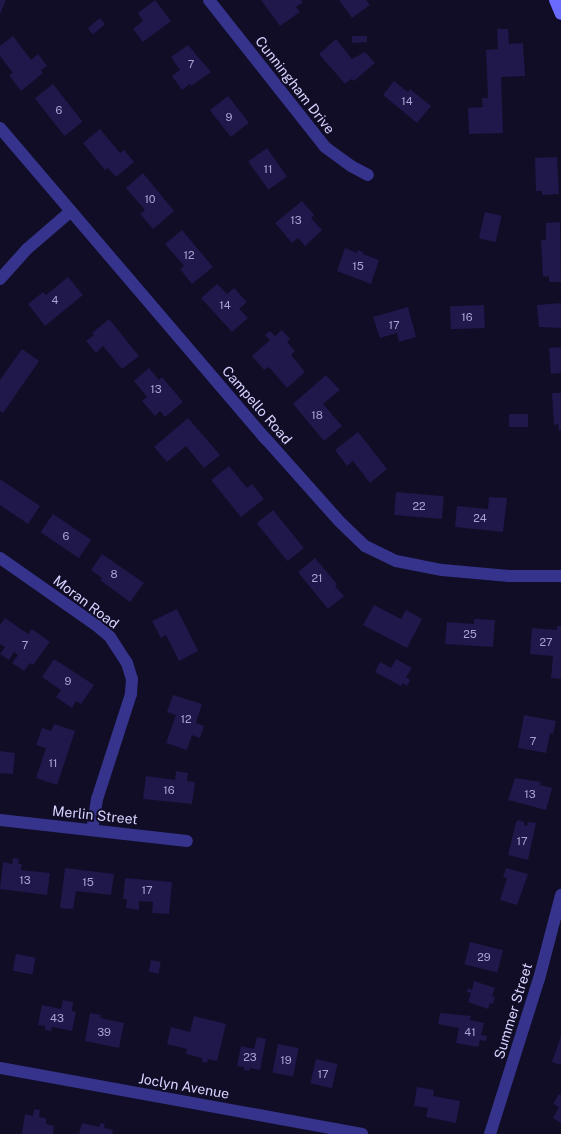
<!DOCTYPE html>
<style>
body{margin:0}
#map{position:relative;width:561px;height:1134px;overflow:hidden;background:#110d27;font-family:"Public Sans",sans-serif}
div>[style]{position:absolute}
.building>*{inset:0;background:#20174a;transform-origin:0 0}
.minor>*{height:12px;margin:-6px;padding:0 6px;transform-origin:6px;border-radius:6px;background:#35338b}
.tertiary>*{height:12px;margin:-6px;padding:0 6px;transform-origin:6px;border-radius:6px;background:#35338b}
.secondary>*{height:12px;margin:-6px;padding:0 6px;transform-origin:6px;border-radius:6px;background:#6a6aff}
span{translate:-50% -50%;white-space:nowrap;text-align:center;line-height:1.15;-webkit-text-stroke:4px #110d27;paint-order:stroke}
.number-label{font-size:11px;color:#a9a4d2}
.number-label span{-webkit-text-stroke-width:0}
.street-label{font-size:14px;color:#d7d3ff}
</style>
<div id="map">
<div class="building">
<div style="clip-path:polygon(0 0,6px 0,0 14px)"></div>
<div style="clip-path:polygon(155px 0,171px 21px,143px 42px,133px 29px,143px 21px,138px 13px)"></div>
<div style="clip-path:polygon(261px 0,301px 0,303px 2px,296px 7px,300px 12px,280px 26px)"></div>
<div style="clip-path:polygon(339px 0,366px 0,370px 5px,352px 18px)"></div>
<div style="left:100px;top:18px;width:8px;height:16px;rotate:50deg"></div>
<div style="clip-path:polygon(497px 29px,508px 29px,509px 44px,523px 43px,525px 76px,501px 77px,503px 133px,469px 134px,468px 108px,483px 107px,482px 98px,488px 98px,486px 50px,498px 49px)"></div>
<div style="clip-path:polygon(13px 36px,31px 60px,38px 54px,47px 66px,41px 70px,43px 73px,21px 91px,9px 75px,13px 73px,0 56px,0 46px)"></div>
<div style="clip-path:polygon(352px 36px,367px 36px,367px 42px,352px 43px)"></div>
<div style="clip-path:polygon(336px 39px,352px 59px,365px 52px,375px 63px,354px 81px,351px 79px,345px 84px,319px 54px)"></div>
<div style="clip-path:polygon(188px 45px,211px 72px,191px 86px,190px 84px,182px 90px,172px 76px,180px 70px,171px 57px)"></div>
<div style="clip-path:polygon(394px 81px,408px 92px,410px 89px,431px 106px,417px 123px,383px 95px)"></div>
<div style="left:53px;top:84px;width:48px;height:23px;rotate:52deg"></div>
<div style="left:228px;top:96px;width:34px;height:23px;rotate:52deg"></div>
<div style="clip-path:polygon(100px 129px,120px 153px,124px 150px,134px 162px,116px 177px,108px 168px,105px 170px,83px 143px)"></div>
<div style="left:267px;top:148px;width:35px;height:23px;rotate:55deg"></div>
<div style="clip-path:polygon(557px 157px,559px 194px,542px 195px,542px 191px,536px 191px,535px 158px)"></div>
<div style="clip-path:polygon(143px 173px,174px 211px,153px 229px,140px 214px,145px 210px,126px 188px)"></div>
<div style="clip-path:polygon(302px 201px,314px 215px,311px 218px,322px 230px,305px 246px,298px 238px,292px 243px,275px 223px)"></div>
<div style="left:485px;top:212px;width:17px;height:27px;rotate:13deg"></div>
<div style="clip-path:polygon(560px 222px,561px 282px,549px 282px,549px 276px,543px 277px,541px 240px,546px 240px,546px 223px)"></div>
<div style="clip-path:polygon(182px 230px,213px 267px,192px 284px,180px 269px,184px 266px,165px 244px)"></div>
<div style="clip-path:polygon(345px 248px,357px 253px,358px 250px,363px 252px,363px 254px,379px 260px,371px 284px,337px 271px)"></div>
<div style="clip-path:polygon(68px 277px,83px 295px,45px 326px,28px 304px,43px 292px,46px 295px)"></div>
<div style="clip-path:polygon(217px 284px,227px 294px,234px 288px,247px 302px,239px 309px,248px 318px,232px 332px,201px 298px)"></div>
<div style="clip-path:polygon(561px 303px,561px 328px,539px 327px,537px 305px)"></div>
<div style="left:484px;top:305px;width:23px;height:34px;rotate:88deg"></div>
<div style="clip-path:polygon(408px 307px,416px 337px,399px 342px,397px 333px,380px 338px,373px 317px)"></div>
<div style="clip-path:polygon(109px 319px,139px 356px,122px 369px,103px 346px,96px 353px,86px 341px,94px 335px,92px 333px)"></div>
<div style="clip-path:polygon(282px 330px,290px 339px,287px 342px,295px 351px,291px 355px,305px 372px,287px 388px,269px 367px,264px 370px,252px 356px,270px 340px,265px 335px,270px 331px,275px 336px)"></div>
<div style="clip-path:polygon(561px 347px,561px 373px,551px 374px,549px 348px)"></div>
<div style="clip-path:polygon(22px 349px,39px 361px,3px 413px,0 411px,0 380px)"></div>
<div style="clip-path:polygon(149px 368px,159px 380px,162px 377px,183px 402px,165px 417px,160px 411px,155px 416px,142px 401px,147px 397px,134px 381px)"></div>
<div style="clip-path:polygon(326px 375px,340px 390px,323px 404px,342px 426px,324px 441px,293px 404px)"></div>
<div style="clip-path:polygon(552px 393px,561px 393px,561px 430px,559px 431px,558px 424px,554px 425px)"></div>
<div style="left:509px;top:414px;width:19px;height:13px"></div>
<div style="clip-path:polygon(188px 418px,220px 455px,204px 468px,186px 446px,167px 462px,154px 447px)"></div>
<div style="clip-path:polygon(358px 432px,387px 469px,370px 483px,353px 461px,347px 466px,335px 450px)"></div>
<div style="clip-path:polygon(229px 466px,247px 488px,252px 484px,264px 499px,241px 517px,211px 480px)"></div>
<div style="clip-path:polygon(0 479px,40px 506px,28px 524px,0 505px)"></div>
<div style="left:396px;top:492px;width:48px;height:23px;rotate:5deg"></div>
<div style="clip-path:polygon(489px 497px,507px 498px,503px 532px,455px 527px,457px 506px,488px 509px)"></div>
<div style="left:273px;top:510px;width:49px;height:21px;rotate:51deg"></div>
<div style="left:53px;top:514px;width:46px;height:22px;rotate:34deg"></div>
<div style="clip-path:polygon(102px 554px,144px 583px,130px 602px,100px 580px,102px 578px,91px 570px)"></div>
<div style="clip-path:polygon(315px 558px,337px 584px,335px 586px,344px 596px,328px 609px,298px 572px)"></div>
<div style="clip-path:polygon(374px 605px,401px 619px,406px 610px,422px 619px,407px 648px,363px 625px)"></div>
<div style="clip-path:polygon(177px 609px,198px 651px,179px 661px,166px 635px,161px 638px,152px 621px)"></div>
<div style="clip-path:polygon(5px 618px,28px 634px,32px 629px,50px 642px,33px 665px,30px 663px,24px 671px,12px 663px,18px 655px,14px 652px,9px 660px,0 654px,5px 647px,0 644px,0 625px)"></div>
<div style="clip-path:polygon(474px 619px,495px 620px,493px 647px,445px 644px,447px 622px,474px 624px)"></div>
<div style="clip-path:polygon(557px 626px,561px 626px,561px 679px,551px 678px,553px 656px,530px 654px,532px 628px,557px 630px)"></div>
<div style="clip-path:polygon(54px 659px,94px 685px,81px 704px,76px 701px,72px 708px,56px 697px,61px 690px,42px 677px)"></div>
<div style="clip-path:polygon(396px 659px,412px 668px,406px 677px,410px 680px,407px 686px,403px 683px,401px 686px,375px 672px,380px 662px,391px 668px)"></div>
<div style="clip-path:polygon(173px 695px,202px 704px,196px 723px,204px 726px,200px 738px,192px 735px,187px 750px,166px 743px,176px 715px,167px 712px)"></div>
<div style="clip-path:polygon(524px 715px,556px 721px,553px 734px,550px 733px,546px 753px,518px 748px)"></div>
<div style="clip-path:polygon(54px 724px,75px 731px,57px 785px,36px 778px,46px 748px,36px 745px,42px 728px,51px 731px)"></div>
<div style="clip-path:polygon(0 751px,15px 753px,13px 774px,0 773px)"></div>
<div style="clip-path:polygon(176px 771px,188px 773px,187px 781px,195px 782px,192px 804px,143px 799px,146px 776px,175px 780px)"></div>
<div style="clip-path:polygon(515px 778px,541px 782px,540px 785px,552px 788px,546px 810px,508px 800px)"></div>
<div style="clip-path:polygon(519px 820px,524px 822px,524px 825px,527px 826px,528px 822px,536px 823px,528px 860px,508px 855px,516px 822px)"></div>
<div style="clip-path:polygon(13px 858px,19px 859px,18px 864px,22px 864px,21px 870px,50px 873px,47px 895px,0 889px,3px 862px,12px 864px)"></div>
<div style="clip-path:polygon(65px 868px,114px 874px,111px 895px,76px 891px,73px 909px,60px 908px)"></div>
<div style="clip-path:polygon(506px 868px,528px 874px,517px 905px,500px 900px,507px 878px,503px 877px)"></div>
<div style="clip-path:polygon(125px 878px,172px 882px,169px 914px,152px 913px,153px 902px,139px 901px,139px 910px,126px 908px,127px 899px,123px 899px)"></div>
<div style="left:470px;top:942px;width:34px;height:23px;rotate:14deg"></div>
<div style="left:16px;top:954px;width:20px;height:17px;rotate:11deg"></div>
<div style="left:151px;top:960px;width:10px;height:12px;rotate:11deg"></div>
<div style="clip-path:polygon(474px 981px,495px 988px,492px 996px,495px 997px,493px 1004px,490px 1003px,488px 1009px,468px 1002px,471px 993px,467px 992px,468px 988px,472px 990px)"></div>
<div style="clip-path:polygon(63px 1000px,73px 1002px,72px 1011px,76px 1012px,72px 1031px,52px 1027px,51px 1031px,45px 1030px,45px 1026px,38px 1025px,42px 1005px,61px 1009px)"></div>
<div style="clip-path:polygon(90px 1013px,101px 1015px,100px 1018px,124px 1023px,119px 1048px,85px 1041px)"></div>
<div style="clip-path:polygon(440px 1013px,471px 1016px,470px 1020px,484px 1023px,481px 1035px,487px 1036px,486px 1041px,480px 1040px,478px 1047px,456px 1043px,459px 1028px,438px 1024px)"></div>
<div style="clip-path:polygon(194px 1016px,226px 1024px,217px 1061px,208px 1059px,207px 1063px,202px 1062px,202px 1058px,186px 1054px,187px 1049px,167px 1044px,171px 1027px,190px 1032px)"></div>
<div style="clip-path:polygon(561px 1036px,561px 1065px,552px 1062px)"></div>
<div style="clip-path:polygon(257px 1037px,266px 1039px,260px 1070px,250px 1068px,249px 1071px,244px 1070px,244px 1067px,237px 1066px,241px 1046px,254px 1049px)"></div>
<div style="left:278px;top:1044px;width:21px;height:29px;rotate:11deg"></div>
<div style="left:316px;top:1059px;width:22px;height:25px;rotate:13deg"></div>
<div style="clip-path:polygon(417px 1087px,434px 1090px,433px 1096px,460px 1101px,456px 1123px,426px 1117px,428px 1108px,414px 1106px)"></div>
<div style="clip-path:polygon(559px 1094px,561px 1095px,561px 1123px,553px 1118px,559px 1107px,553px 1104px)"></div>
<div style="clip-path:polygon(34px 1109px,40px 1110px,39px 1117px,46px 1118px,46px 1124px,54px 1126px,53px 1134px,22px 1134px,25px 1114px,33px 1116px)"></div>
<div style="clip-path:polygon(82px 1123px,100px 1127px,100px 1123px,105px 1124px,104px 1128px,113px 1130px,112px 1134px,79px 1134px)"></div>
</div>
<div class="minor">
<div style="left:209px;top:0;width:187px;rotate:51.7deg"></div>
<div style="left:325px;top:147px;width:32px;rotate:36deg"></div>
<div style="left:351px;top:166px;width:19px;rotate:28deg"></div>
<div style="left:0;top:128px;width:409px;rotate:49.5deg"></div>
<div style="left:266px;top:439px;width:110px;rotate:48.3deg"></div>
<div style="left:339px;top:521px;width:36px;rotate:44deg"></div>
<div style="left:365px;top:546px;width:34px;rotate:26deg"></div>
<div style="left:396px;top:561px;width:47px;rotate:11.1deg"></div>
<div style="left:442px;top:570px;width:67px;rotate:5.1deg"></div>
<div style="left:509px;top:576px;width:52px"></div>
<div style="left:0;top:279px;width:40px;rotate:-48deg"></div>
<div style="left:27px;top:249px;width:58px;rotate:-40.8deg"></div>
<div style="left:0;top:558px;width:118px;rotate:35deg"></div>
<div style="left:97px;top:626px;width:17px;rotate:40deg"></div>
<div style="left:110px;top:637px;width:31px;rotate:57deg"></div>
<div style="left:127px;top:663px;width:17px;rotate:73deg"></div>
<div style="left:132px;top:679px;width:15px;rotate:94deg"></div>
<div style="left:131px;top:694px;width:110px;rotate:107.9deg"></div>
<div style="left:97px;top:799px;width:31px;rotate:99deg"></div>
<div style="left:0;top:820px;width:188px;rotate:6.4deg"></div>
<div style="left:0;top:1068px;width:368px;rotate:10.3deg"></div>
</div>
<div class="tertiary">
<div style="left:490px;top:1134px;width:163px;rotate:-72.5deg"></div>
<div style="left:539px;top:979px;width:87px;rotate:-75.3deg"></div>
</div>
<div class="secondary">
<div style="left:555px;top:0;width:15px;rotate:67deg"></div>
</div>
<div class="number-label">
<span style="left:191px;top:64px">7</span>
<span style="left:407px;top:101px">14</span>
<span style="left:59px;top:110px">6</span>
<span style="left:229px;top:117px">9</span>
<span style="left:268px;top:169px">11</span>
<span style="left:150px;top:199px">10</span>
<span style="left:296px;top:220px">13</span>
<span style="left:189px;top:255px">12</span>
<span style="left:358px;top:266px">15</span>
<span style="left:55px;top:300px">4</span>
<span style="left:225px;top:305px">14</span>
<span style="left:467px;top:317px">16</span>
<span style="left:394px;top:325px">17</span>
<span style="left:156px;top:389px">13</span>
<span style="left:317px;top:415px">18</span>
<span style="left:419px;top:506px">22</span>
<span style="left:480px;top:518px">24</span>
<span style="left:66px;top:536px">6</span>
<span style="left:114px;top:574px">8</span>
<span style="left:317px;top:578px">21</span>
<span style="left:470px;top:634px">25</span>
<span style="left:546px;top:642px">27</span>
<span style="left:25px;top:645px">7</span>
<span style="left:68px;top:681px">9</span>
<span style="left:186px;top:719px">12</span>
<span style="left:533px;top:741px">7</span>
<span style="left:53px;top:763px">11</span>
<span style="left:169px;top:790px">16</span>
<span style="left:530px;top:794px">13</span>
<span style="left:522px;top:841px">17</span>
<span style="left:25px;top:880px">13</span>
<span style="left:88px;top:882px">15</span>
<span style="left:147px;top:890px">17</span>
<span style="left:484px;top:957px">29</span>
<span style="left:57px;top:1018px">43</span>
<span style="left:104px;top:1032px">39</span>
<span style="left:470px;top:1032px">41</span>
<span style="left:250px;top:1057px">23</span>
<span style="left:286px;top:1060px">19</span>
<span style="left:323px;top:1074px">17</span>
</div>
<div class="street-label">
<span style="left:295px;top:85px;rotate:52deg">Cunningham Drive</span>
<span style="left:257px;top:405px;rotate:49deg">Campello Road</span>
<span style="left:86px;top:602px;rotate:37deg">Moran Road</span>
<span style="left:95px;top:815px;rotate:6deg">Merlin Street</span>
<span style="left:513px;top:1011px;rotate:-73deg">Summer Street</span>
<span style="left:184px;top:1086px;rotate:10deg">Joclyn Avenue</span>
</div>
</div>
